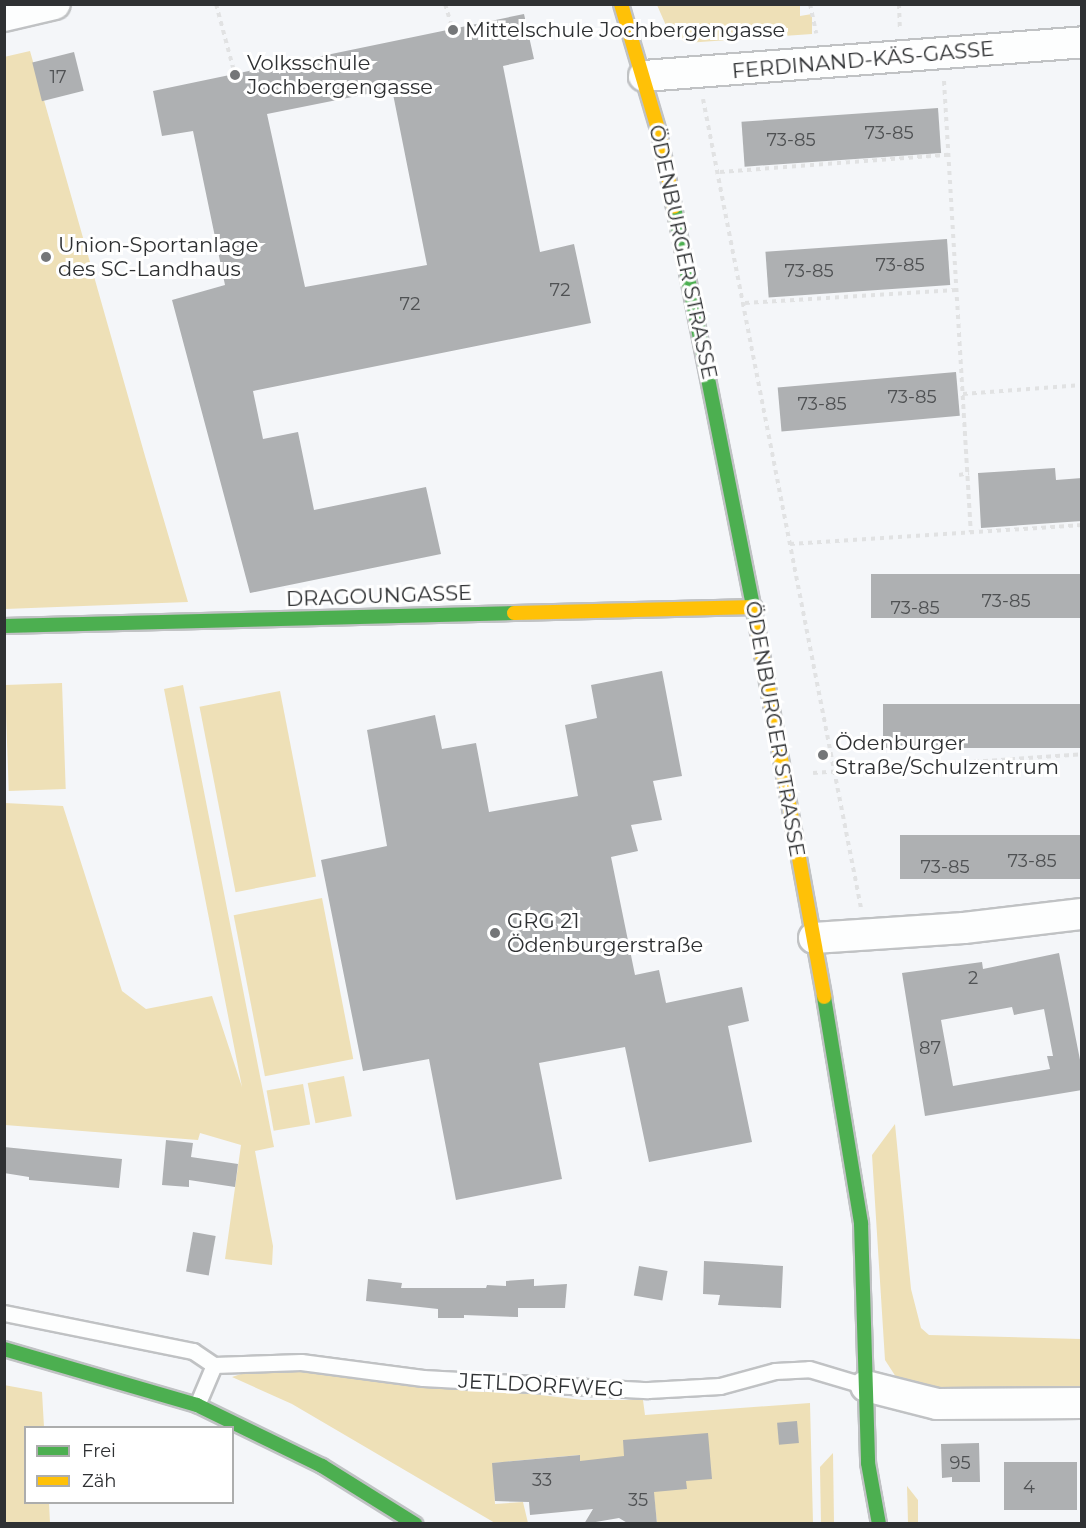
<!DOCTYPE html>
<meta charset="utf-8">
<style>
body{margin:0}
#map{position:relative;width:1086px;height:1528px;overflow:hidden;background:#f4f6f9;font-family:Montserrat,sans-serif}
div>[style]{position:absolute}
.green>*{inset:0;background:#eee0b7;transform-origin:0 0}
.building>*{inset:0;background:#aeb0b2;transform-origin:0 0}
.path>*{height:4px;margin-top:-2px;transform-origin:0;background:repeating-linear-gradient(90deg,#e1e2e3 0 4.5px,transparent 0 9px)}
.roads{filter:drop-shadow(2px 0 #c0c2c4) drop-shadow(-2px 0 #c0c2c4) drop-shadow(0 2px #c0c2c4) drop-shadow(0 -2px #c0c2c4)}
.lane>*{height:15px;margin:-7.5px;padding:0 7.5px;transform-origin:7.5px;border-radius:7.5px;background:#fdfefe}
.street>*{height:30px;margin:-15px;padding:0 15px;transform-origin:15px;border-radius:15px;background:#fdfefe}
.fast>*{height:14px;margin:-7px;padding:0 7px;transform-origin:7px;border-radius:7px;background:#4caf50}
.slow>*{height:14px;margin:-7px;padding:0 7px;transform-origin:7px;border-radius:7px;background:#ffc107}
.dots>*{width:16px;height:16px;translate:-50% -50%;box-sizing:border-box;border:3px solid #fff;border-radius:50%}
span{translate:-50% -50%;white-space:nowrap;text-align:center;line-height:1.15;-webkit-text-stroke:6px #fff;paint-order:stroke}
.number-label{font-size:18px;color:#4f5153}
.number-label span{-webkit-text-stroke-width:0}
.poi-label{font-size:21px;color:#2f3133}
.left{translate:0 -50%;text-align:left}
.street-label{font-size:21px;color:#2f3133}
.frame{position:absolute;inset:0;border:6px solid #2f3133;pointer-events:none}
.legend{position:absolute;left:24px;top:1426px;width:210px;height:78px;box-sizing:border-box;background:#fff;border:2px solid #acadad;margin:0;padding:8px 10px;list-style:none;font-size:18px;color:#2f3133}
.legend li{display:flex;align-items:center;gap:12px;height:30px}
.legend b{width:30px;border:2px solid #acadad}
</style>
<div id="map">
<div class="green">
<div style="clip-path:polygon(657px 5px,800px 5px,800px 16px,812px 14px,812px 34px,686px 43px,668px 30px)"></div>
<div style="clip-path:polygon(30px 51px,145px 456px,188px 602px,5px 609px,4px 57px)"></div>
<div style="left:62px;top:683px;width:106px;height:57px;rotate:88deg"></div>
<div style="clip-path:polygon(183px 685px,274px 1147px,255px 1151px,273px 1246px,272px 1265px,225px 1259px,241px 1145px,200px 1133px,198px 1140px,5px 1125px,5px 803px,63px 806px,122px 991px,146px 1009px,212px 996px,242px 1087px,164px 689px)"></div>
<div style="left:280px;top:691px;width:189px;height:82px;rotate:79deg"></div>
<div style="left:322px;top:898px;width:164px;height:90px;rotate:79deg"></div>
<div style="left:344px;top:1076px;width:41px;height:37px;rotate:79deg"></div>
<div style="left:303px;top:1084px;width:41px;height:37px;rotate:80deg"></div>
<div style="clip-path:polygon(895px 1124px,911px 1289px,921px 1328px,929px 1335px,1081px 1339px,1081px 1395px,953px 1396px,896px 1377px,885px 1360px,872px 1155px)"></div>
<div style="clip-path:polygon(298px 1367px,583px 1400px,643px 1400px,645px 1415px,810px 1403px,813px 1523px,657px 1523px,651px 1470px,580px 1461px,579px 1455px,493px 1463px,495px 1504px,523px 1502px,528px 1523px,495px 1523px,292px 1404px,232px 1377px,250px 1371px)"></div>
<div style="clip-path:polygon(4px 1385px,42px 1392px,44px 1427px,26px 1428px,26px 1502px,49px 1503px,50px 1523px,5px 1523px)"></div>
<div style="clip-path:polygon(833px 1453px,834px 1523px,821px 1523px,820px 1467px)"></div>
<div style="clip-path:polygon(907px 1486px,918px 1500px,918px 1523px,908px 1523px)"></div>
</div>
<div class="building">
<div style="clip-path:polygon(evenodd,524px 14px,534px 59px,503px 66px,540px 252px,574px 244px,591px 323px,253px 391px,263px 439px,298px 432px,314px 510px,426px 487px,441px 554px,250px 593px,172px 300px,225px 285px,193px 131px,162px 136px,153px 91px,524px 14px,392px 89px,427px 265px,305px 287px,267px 114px,392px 89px)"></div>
<div style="left:74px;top:52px;width:40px;height:43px;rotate:76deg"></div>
<div style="left:938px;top:108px;width:45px;height:197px;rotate:86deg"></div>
<div style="left:947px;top:239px;width:46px;height:182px;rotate:86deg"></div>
<div style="left:956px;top:372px;width:44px;height:179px;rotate:85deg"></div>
<div style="clip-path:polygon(1055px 468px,1056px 480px,1082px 478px,1082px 521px,981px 528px,978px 473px)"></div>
<div style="left:1082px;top:574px;width:44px;height:211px;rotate:90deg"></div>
<div style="clip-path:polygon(662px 671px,682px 776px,653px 781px,662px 820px,631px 825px,638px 851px,611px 857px,635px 975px,659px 970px,666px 1003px,742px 987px,749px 1021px,728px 1026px,752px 1142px,649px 1162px,625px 1047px,539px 1063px,562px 1179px,456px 1200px,429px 1059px,363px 1071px,321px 860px,387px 846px,367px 730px,435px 715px,442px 749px,476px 743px,489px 812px,578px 796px,565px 725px,597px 718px,591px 685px)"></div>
<div style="left:1082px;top:704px;width:44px;height:199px;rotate:90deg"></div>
<div style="left:1082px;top:835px;width:44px;height:182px;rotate:90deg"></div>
<div style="clip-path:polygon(evenodd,1059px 953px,1082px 1070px,1082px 1090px,925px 1116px,902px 973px,982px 962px,983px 969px,1059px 953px,1012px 1007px,1014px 1015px,1044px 1009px,1053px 1056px,1047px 1056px,1050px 1069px,953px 1086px,941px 1020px,1012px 1007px)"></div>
<div style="clip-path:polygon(166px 1140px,193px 1143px,191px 1157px,238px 1164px,235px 1187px,189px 1180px,189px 1187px,162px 1185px)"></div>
<div style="clip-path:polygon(4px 1147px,122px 1159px,119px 1188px,29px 1180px,29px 1177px,4px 1173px)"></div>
<div style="left:193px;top:1232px;width:23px;height:40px;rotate:10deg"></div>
<div style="clip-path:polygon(704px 1261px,783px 1266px,781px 1308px,718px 1305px,720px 1295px,703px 1294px)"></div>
<div style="left:639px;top:1266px;width:29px;height:30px;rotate:10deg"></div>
<div style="clip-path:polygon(368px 1279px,402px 1283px,401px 1288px,486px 1288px,487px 1285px,506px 1286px,506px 1281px,534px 1279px,534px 1286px,567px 1284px,565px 1308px,518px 1308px,518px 1317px,464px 1315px,464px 1318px,438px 1318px,438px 1309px,366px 1301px)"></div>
<div style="left:797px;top:1421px;width:22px;height:20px;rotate:85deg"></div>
<div style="clip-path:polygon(708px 1433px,712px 1479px,686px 1481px,687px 1489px,654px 1492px,657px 1524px,629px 1524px,619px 1518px,584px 1524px,593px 1509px,530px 1515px,529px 1502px,495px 1501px,492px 1463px,580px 1455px,580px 1461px,624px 1456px,623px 1440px)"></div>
<div style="clip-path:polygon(979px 1443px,980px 1482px,952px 1482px,952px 1477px,942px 1478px,941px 1444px)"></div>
<div style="left:1077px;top:1462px;width:48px;height:73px;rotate:90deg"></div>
</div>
<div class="path">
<div style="left:216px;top:4px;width:73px;rotate:75deg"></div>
<div style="left:445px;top:4px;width:27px;rotate:73deg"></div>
<div style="left:810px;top:4px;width:30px;rotate:78deg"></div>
<div style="left:899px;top:4px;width:24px;rotate:88deg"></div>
<div style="left:944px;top:81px;width:452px;rotate:86.6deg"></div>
<div style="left:703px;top:99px;width:824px;rotate:78.95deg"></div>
<div style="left:720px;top:172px;width:229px;rotate:-4.3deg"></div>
<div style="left:745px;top:303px;width:211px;rotate:-3.5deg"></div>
<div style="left:963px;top:394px;width:119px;rotate:-4.3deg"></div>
<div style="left:959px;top:475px;width:10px;rotate:-11deg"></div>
<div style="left:790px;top:544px;width:293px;rotate:-3.7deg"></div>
<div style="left:813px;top:773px;width:270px;rotate:-4deg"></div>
</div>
<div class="roads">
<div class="lane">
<div style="left:4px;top:1313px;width:193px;rotate:11.4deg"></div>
<div style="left:193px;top:1351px;width:25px;rotate:34deg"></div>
<div style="left:214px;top:1365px;width:43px;rotate:113deg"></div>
<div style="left:214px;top:1365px;width:87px;rotate:-2deg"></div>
<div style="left:301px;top:1362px;width:123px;rotate:7.5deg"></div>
<div style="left:423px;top:1378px;width:225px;rotate:3.1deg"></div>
<div style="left:648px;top:1390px;width:72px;rotate:-3.2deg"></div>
<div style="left:720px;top:1386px;width:57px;rotate:-15.3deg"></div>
<div style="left:775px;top:1371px;width:34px;rotate:-3deg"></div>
<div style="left:809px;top:1369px;width:59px;rotate:16.6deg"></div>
</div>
<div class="street">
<div style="left:4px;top:16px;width:52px;rotate:-13.2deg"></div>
<div style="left:644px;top:76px;width:439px;rotate:-4.4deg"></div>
<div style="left:814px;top:938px;width:150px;rotate:-3.8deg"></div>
<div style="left:964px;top:928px;width:119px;rotate:-6.8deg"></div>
<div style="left:866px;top:1386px;width:73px;rotate:14.2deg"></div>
<div style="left:937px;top:1404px;width:145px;rotate:-0.4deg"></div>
</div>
<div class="fast">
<div style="left:674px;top:207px;width:428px;rotate:78.8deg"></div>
<div style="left:4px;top:626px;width:510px;rotate:-1.46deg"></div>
<div style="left:824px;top:997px;width:229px;rotate:80.7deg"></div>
<div style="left:861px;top:1223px;width:240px;rotate:88.3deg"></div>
<div style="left:868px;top:1463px;width:62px;rotate:79.8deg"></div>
<div style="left:4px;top:1349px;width:201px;rotate:16.2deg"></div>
<div style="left:197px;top:1405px;width:139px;rotate:26deg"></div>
<div style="left:322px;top:1466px;width:110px;rotate:31.9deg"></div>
</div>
<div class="slow">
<div style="left:621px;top:4px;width:134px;rotate:73.5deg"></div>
<div style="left:659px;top:132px;width:76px;rotate:78.7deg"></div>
<div style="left:514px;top:613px;width:241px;rotate:-1.4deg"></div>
<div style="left:757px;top:627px;width:376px;rotate:79.7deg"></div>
</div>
</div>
<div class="dots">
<div style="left:453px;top:30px;background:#747678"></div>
<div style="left:235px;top:75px;background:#747678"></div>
<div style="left:46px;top:257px;background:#747678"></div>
<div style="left:823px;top:755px;background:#747678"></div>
<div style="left:495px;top:933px;background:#747678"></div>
</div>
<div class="number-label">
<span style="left:58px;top:77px">17</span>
<span style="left:889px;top:133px">73-85</span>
<span style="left:791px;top:140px">73-85</span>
<span style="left:900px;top:265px">73-85</span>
<span style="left:809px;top:271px">73-85</span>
<span style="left:560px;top:290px">72</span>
<span style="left:410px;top:304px">72</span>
<span style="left:912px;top:397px">73-85</span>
<span style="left:822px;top:404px">73-85</span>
<span style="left:1006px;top:601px">73-85</span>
<span style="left:915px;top:608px">73-85</span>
<span style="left:1032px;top:861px">73-85</span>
<span style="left:945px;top:867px">73-85</span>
<span style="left:973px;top:978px">2</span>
<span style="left:930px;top:1048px">87</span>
<span style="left:960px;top:1463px">95</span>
<span style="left:542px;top:1480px">33</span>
<span style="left:1029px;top:1487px">4</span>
<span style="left:638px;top:1500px">35</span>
</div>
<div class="poi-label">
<span class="left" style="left:465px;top:30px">Mittelschule Jochbergengasse</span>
<span class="left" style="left:247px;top:75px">Volksschule<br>Jochbergengasse</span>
<span class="left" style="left:58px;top:257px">Union-Sportanlage<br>des SC-Landhaus</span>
<span class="left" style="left:835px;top:755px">Ödenburger<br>Straße/Schulzentrum</span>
<span class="left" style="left:507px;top:933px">GRG 21<br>Ödenburgerstraße</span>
</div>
<div class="street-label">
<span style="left:863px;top:60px;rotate:-5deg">FERDINAND-KÄS-GASSE</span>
<span style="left:683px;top:252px;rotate:78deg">ÖDENBURGER STRASSE</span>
<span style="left:379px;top:596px;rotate:-2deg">DRAGOUNGASSE</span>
<span style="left:775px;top:729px;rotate:80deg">ÖDENBURGER STRASSE</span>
<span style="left:541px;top:1385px;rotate:3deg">JETLDORFWEG</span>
</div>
<div class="frame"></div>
<ul class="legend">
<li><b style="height:8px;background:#4caf50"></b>Frei</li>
<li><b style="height:8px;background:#ffc107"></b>Zäh</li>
</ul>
</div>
